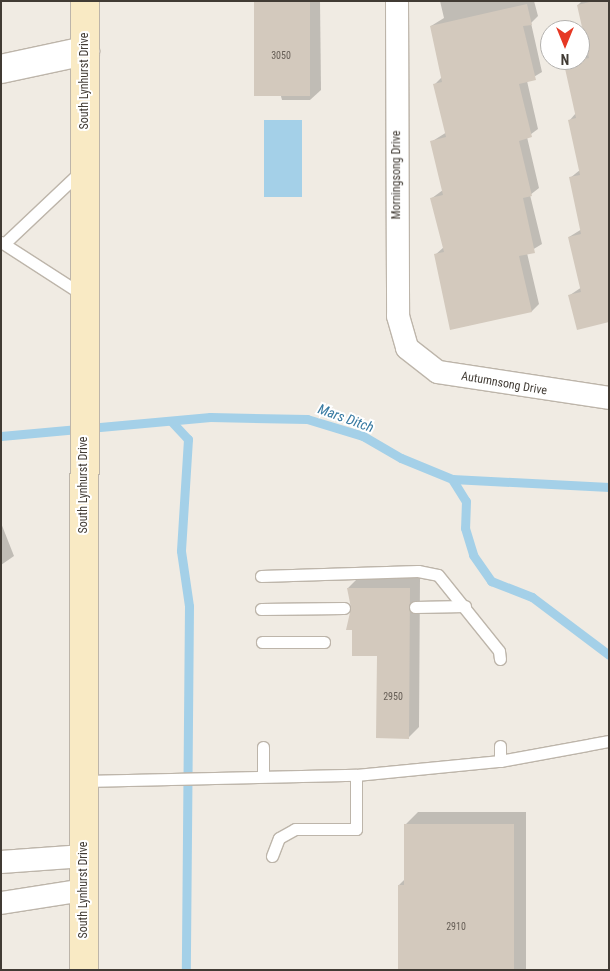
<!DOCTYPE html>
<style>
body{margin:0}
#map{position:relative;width:610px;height:971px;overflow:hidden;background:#f0ebe3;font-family:"Roboto Condensed",sans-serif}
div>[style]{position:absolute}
.water>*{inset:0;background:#a4d0e8;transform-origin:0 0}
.shadow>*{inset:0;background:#0003}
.stream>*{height:9px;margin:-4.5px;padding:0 4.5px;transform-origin:4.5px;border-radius:4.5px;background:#a4d0e8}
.building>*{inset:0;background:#d3c9bd;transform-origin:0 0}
.roads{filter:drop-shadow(1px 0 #bdb5aa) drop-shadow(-1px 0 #bdb5aa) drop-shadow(0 1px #bdb5aa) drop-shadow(0 -1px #bdb5aa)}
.service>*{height:11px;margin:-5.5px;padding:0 5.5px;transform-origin:5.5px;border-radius:5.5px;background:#fff}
.minor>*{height:22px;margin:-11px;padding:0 11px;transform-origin:11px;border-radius:11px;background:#fff}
.tertiary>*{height:28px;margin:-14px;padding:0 14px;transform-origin:14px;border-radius:14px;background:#fff}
.secondary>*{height:28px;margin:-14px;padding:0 14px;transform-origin:14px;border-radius:14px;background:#f9eac4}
span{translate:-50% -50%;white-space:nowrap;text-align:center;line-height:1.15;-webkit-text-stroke:4px #fff;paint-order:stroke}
.number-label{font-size:10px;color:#665e56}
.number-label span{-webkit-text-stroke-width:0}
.street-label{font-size:12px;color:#413b34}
.water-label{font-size:14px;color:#387aa2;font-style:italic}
.frame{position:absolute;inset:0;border:2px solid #413b34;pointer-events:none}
.north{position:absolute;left:540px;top:20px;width:50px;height:50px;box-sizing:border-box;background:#fff;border:1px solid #b3b1ae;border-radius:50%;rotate:180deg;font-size:14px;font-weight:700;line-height:20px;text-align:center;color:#413b34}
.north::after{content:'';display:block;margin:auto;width:18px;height:22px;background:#e63824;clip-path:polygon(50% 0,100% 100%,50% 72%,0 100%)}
</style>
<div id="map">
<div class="water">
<div style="left:264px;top:120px;width:38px;height:77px"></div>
</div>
<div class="shadow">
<div style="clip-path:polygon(255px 1px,320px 1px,321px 90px,310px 100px,282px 100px)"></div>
<div style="clip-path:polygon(440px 1px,534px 1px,538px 16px,531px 23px,542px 72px,527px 81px,538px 129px,527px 137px,539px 188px,530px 195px,542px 244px,527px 253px,539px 304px,532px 311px,451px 329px,435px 255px,444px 247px,432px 198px,443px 190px,431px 142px,447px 132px,435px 84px,442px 77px,431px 26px,444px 18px)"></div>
<div style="clip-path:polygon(582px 1px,609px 1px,609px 321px,570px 295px,582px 287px,569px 237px,582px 229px,570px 178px,580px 170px,569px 121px,576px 113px,565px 64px,589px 53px,578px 5px)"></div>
<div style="clip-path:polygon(1px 523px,14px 556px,1px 565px)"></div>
<div style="clip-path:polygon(358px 578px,420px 578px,419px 727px,409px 737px,378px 655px,353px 608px,348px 588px)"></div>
<div style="clip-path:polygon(418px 812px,526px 812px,526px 970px,402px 970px,399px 885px,405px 879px,405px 825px)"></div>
</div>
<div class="stream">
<div style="left:171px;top:421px;width:25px;rotate:47deg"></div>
<div style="left:188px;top:439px;width:112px;rotate:93.6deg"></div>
<div style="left:181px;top:551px;width:56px;rotate:81.7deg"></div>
<div style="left:189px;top:606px;width:364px;rotate:90.5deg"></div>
<div style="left:1px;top:436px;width:210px;rotate:-5.2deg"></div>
<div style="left:210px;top:417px;width:97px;rotate:1.2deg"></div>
<div style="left:307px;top:419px;width:59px;rotate:16.9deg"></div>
<div style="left:363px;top:436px;width:44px;rotate:30.1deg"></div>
<div style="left:401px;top:458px;width:55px;rotate:22.4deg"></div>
<div style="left:452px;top:479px;width:26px;rotate:58deg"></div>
<div style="left:466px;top:501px;width:27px;rotate:92deg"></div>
<div style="left:465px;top:528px;width:28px;rotate:73deg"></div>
<div style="left:473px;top:555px;width:32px;rotate:55deg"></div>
<div style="left:491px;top:581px;width:44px;rotate:21.3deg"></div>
<div style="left:532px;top:597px;width:96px;rotate:37deg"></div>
<div style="left:452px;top:479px;width:157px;rotate:2.9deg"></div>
</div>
<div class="building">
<div style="left:254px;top:1px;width:56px;height:95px"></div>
<div style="clip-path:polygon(594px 1px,609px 1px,609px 322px,577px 330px,568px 295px,581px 292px,568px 237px,581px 234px,569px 177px,580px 175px,568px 120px,576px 118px,564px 64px,589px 58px,577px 5px)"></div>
<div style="clip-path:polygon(527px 4px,532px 25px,523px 26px,536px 80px,519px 84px,532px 137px,519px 141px,532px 196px,523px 198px,535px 253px,519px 256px,532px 312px,450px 330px,434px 254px,444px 252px,430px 198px,443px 195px,430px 141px,446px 137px,433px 84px,442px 82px,430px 26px)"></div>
<div style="clip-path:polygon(347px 588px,410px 588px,409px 739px,376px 738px,377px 656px,352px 656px,352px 630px,346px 630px,351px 608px)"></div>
<div style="clip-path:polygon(404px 824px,514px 824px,514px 970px,398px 970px,398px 885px,404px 885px)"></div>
</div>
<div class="roads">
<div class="service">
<div style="left:1px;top:242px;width:98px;rotate:32.9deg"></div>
<div style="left:6px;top:242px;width:103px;rotate:-43.4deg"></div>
<div style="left:261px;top:576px;width:157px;rotate:-1.8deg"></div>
<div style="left:418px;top:571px;width:20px;rotate:11deg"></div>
<div style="left:438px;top:575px;width:97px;rotate:51.2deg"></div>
<div style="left:499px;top:651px;width:8px;rotate:83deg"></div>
<div style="left:415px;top:607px;width:50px;rotate:-1.1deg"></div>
<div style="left:261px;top:609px;width:83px;rotate:-0.7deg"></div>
<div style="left:262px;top:642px;width:62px"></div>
<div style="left:500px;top:746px;width:15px;rotate:90deg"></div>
<div style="left:263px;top:747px;width:29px;rotate:90deg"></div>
<div style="left:84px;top:781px;width:272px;rotate:-1.3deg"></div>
<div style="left:356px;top:775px;width:145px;rotate:-5.6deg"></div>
<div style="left:500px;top:761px;width:111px;rotate:-10.4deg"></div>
<div style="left:272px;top:856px;width:19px;rotate:-69deg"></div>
<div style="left:279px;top:838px;width:18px;rotate:-29deg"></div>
<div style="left:295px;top:829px;width:61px"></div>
<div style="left:356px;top:829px;width:54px;rotate:-90deg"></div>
</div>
<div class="minor">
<div style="left:397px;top:1px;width:315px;rotate:89.8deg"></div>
<div style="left:398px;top:316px;width:33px;rotate:74deg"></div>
<div style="left:407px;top:348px;width:39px;rotate:38deg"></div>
<div style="left:438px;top:372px;width:173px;rotate:8.6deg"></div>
<div style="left:1px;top:862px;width:83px;rotate:-4.1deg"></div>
<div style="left:1px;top:903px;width:84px;rotate:-8.9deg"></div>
</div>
<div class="tertiary">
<div style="left:1px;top:69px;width:86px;rotate:-12.1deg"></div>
</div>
<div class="secondary">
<div style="left:84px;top:970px;width:969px;rotate:-89.94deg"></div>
</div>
</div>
<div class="number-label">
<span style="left:281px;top:56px">3050</span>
<span style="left:393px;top:697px">2950</span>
<span style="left:456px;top:927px">2910</span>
</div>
<div class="street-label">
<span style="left:85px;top:81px;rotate:-90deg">South Lynhurst Drive</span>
<span style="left:397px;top:175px;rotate:-90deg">Morningsong Drive</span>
<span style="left:504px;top:384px;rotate:10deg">Autumnsong Drive</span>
<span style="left:84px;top:485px;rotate:-90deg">South Lynhurst Drive</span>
<span style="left:84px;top:890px;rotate:-90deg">South Lynhurst Drive</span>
</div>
<div class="water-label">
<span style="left:346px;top:418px;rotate:20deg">Mars Ditch</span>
</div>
<div class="frame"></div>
<div class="north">N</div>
</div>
